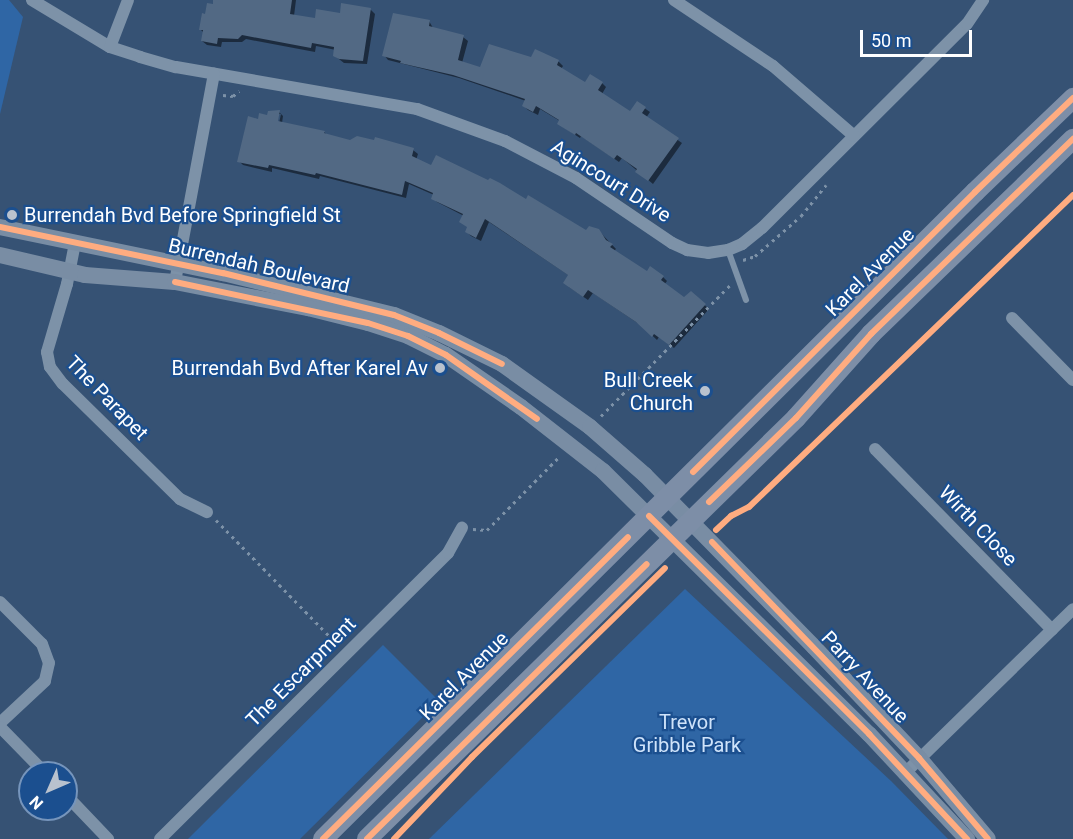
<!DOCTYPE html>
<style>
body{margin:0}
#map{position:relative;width:1073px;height:839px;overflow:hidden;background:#365274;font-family:Roboto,sans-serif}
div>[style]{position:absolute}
.green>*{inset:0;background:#2f66a5}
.shadow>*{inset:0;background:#0007}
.building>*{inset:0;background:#526984}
.path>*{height:3px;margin-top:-1.5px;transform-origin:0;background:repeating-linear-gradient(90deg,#7d92a8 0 3px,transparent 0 7.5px)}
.lane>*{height:6px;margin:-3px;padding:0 3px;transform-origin:3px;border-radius:3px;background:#7d92a8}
.street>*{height:12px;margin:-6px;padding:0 6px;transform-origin:6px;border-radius:6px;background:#7d92a8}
.secondary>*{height:16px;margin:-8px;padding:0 8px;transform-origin:8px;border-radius:8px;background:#798da4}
.primary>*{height:20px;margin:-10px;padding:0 10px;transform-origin:10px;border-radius:10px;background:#7d8ea7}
.cycleway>*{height:6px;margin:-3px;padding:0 3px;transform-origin:3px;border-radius:3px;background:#ffac80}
.dots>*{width:16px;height:16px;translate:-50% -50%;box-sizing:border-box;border:3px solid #1b4f8f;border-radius:50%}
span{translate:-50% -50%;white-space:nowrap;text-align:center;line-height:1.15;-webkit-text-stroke:4.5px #1b4f8f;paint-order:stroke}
.street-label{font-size:20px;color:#fff}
.poi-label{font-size:20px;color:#fff}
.left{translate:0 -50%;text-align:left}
.right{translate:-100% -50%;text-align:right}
.park-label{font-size:20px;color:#cfe3fa}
.north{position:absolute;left:18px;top:761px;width:60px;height:60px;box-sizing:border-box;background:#1b4f8f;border:2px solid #7695bc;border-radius:50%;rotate:225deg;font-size:16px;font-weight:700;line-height:24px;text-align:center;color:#fff}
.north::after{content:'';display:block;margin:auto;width:21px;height:27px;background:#b9c2ce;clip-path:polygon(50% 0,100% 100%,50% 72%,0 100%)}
.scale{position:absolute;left:860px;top:30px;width:112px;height:27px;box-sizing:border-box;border:3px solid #fff;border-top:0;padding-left:8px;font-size:18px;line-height:21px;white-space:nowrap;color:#fff;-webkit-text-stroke:4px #1b4f8f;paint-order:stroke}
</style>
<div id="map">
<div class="green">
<div style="clip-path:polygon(0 0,9px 0,23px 17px,0 114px)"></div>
<div style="clip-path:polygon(685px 589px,891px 781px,948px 839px,429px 839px)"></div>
<div style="clip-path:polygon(383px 645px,439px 701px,300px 839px,188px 839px)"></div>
</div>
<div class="shadow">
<div style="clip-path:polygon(215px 0,296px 0,294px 16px,316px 19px,371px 10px,375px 14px,367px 64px,344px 63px,335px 56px,336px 50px,316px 46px,315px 52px,246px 39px,242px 42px,222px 42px,221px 47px,207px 45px,202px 41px,204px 33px,200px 29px)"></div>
<div style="clip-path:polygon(429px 21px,433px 28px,463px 37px,468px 41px,462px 63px,480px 69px,532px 59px,536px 51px,559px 62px,563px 66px,561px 69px,585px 84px,602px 83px,606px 87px,602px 94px,630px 113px,637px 103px,650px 112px,646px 118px,682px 143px,653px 184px,622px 158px,619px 162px,581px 136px,580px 138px,563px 127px,560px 121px,540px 109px,538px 115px,528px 110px,524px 106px,526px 101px,459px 78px,388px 60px,384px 55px)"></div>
<div style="clip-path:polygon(evenodd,279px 112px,283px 116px,282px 123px,324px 132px,328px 136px,351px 142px,413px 150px,418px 154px,416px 160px,527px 201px,586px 232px,598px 230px,616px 249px,614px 251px,647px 273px,663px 277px,667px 281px,664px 285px,684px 299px,691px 293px,709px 309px,674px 348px,659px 337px,657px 340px,642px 326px,593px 293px,588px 300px,569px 287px,570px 276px,489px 222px,481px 241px,471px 236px,467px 232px,469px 228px,464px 216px,437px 202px,433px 198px,434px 195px,409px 184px,406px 198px,320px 176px,319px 179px,272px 168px,272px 172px,243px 165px,239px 161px,259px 120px,279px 112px,278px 114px,281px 114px,278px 128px,278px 114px)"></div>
</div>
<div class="building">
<div style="clip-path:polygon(213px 0,292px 0,290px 14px,315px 18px,316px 9px,340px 13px,341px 3px,371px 8px,363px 61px,339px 59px,333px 56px,334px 47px,312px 43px,311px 48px,242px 35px,238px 39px,218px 38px,217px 44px,201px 41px,203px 30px,199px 30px,202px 13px,205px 14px,207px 3px,213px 4px)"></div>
<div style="clip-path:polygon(393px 13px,430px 20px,429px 26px,464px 35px,458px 60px,480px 67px,489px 44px,531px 57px,535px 49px,559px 60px,557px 65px,585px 82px,590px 74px,603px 82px,598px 90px,630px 111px,637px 101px,646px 107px,642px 113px,679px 138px,648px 181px,635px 172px,637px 169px,617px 155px,614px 159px,576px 133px,575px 135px,557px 124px,559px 120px,536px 106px,533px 112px,522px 106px,525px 99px,453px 75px,400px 63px,401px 61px,382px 56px)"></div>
<div style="clip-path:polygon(280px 110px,278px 121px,325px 131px,324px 133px,350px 140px,357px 136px,374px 140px,375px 137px,414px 148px,412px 156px,431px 165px,436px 155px,488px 180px,490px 178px,500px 183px,526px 199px,528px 195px,586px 230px,589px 226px,599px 229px,606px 240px,613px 244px,610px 247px,647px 271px,650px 266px,664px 276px,661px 280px,684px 297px,691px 291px,706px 304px,669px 345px,654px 334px,652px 337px,636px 322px,588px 290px,583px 297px,563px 283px,568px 275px,485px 219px,476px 238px,465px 232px,467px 227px,459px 222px,463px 214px,431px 199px,433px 193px,405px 181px,402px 195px,316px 173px,315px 175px,269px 165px,268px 168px,237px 162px,248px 116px,258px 119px,259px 113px,267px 115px,268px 111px)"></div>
</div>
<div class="path">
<div style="left:223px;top:95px;width:10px;rotate:6deg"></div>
<div style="left:233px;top:96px;width:8px;rotate:-40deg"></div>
<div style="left:743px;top:260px;width:13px;rotate:-18deg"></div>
<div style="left:755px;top:256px;width:61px;rotate:-41deg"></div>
<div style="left:801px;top:216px;width:40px;rotate:-51deg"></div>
<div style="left:601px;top:416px;width:185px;rotate:-45.4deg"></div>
<div style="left:216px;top:520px;width:173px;rotate:45.7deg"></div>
<div style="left:473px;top:529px;width:14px;rotate:4deg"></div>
<div style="left:487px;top:530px;width:103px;rotate:-45.4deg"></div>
</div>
<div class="lane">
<div style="left:728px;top:250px;width:53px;rotate:70.2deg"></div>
</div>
<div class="street">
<div style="left:32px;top:0;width:91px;rotate:31.1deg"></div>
<div style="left:110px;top:47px;width:32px;rotate:18deg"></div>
<div style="left:140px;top:57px;width:37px;rotate:16deg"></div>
<div style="left:176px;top:67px;width:245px;rotate:9.9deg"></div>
<div style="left:417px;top:109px;width:94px;rotate:20deg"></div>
<div style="left:505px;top:141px;width:80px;rotate:27.5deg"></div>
<div style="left:576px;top:178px;width:116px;rotate:34.1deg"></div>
<div style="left:672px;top:243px;width:17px;rotate:25deg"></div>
<div style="left:687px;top:250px;width:21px;rotate:8deg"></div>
<div style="left:708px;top:253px;width:20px;rotate:-9deg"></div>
<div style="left:728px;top:250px;width:15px;rotate:-23deg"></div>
<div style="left:742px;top:244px;width:26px;rotate:-39deg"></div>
<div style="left:762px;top:228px;width:289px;rotate:-44.9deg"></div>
<div style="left:967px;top:24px;width:29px;rotate:-56deg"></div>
<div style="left:674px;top:0;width:119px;rotate:33.7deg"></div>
<div style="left:773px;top:66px;width:107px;rotate:40.8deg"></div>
<div style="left:110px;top:47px;width:50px;rotate:-69deg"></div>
<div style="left:75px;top:243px;width:42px;rotate:101deg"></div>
<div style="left:67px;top:284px;width:71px;rotate:106.4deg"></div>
<div style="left:47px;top:352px;width:15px;rotate:79deg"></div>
<div style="left:50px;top:367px;width:21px;rotate:53deg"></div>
<div style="left:63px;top:384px;width:164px;rotate:44.5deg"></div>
<div style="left:180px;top:499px;width:30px;rotate:26deg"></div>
<div style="left:175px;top:282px;width:212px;rotate:-79.4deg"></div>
<div style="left:1012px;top:318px;width:87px;rotate:45.5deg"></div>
<div style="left:875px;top:449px;width:253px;rotate:45.6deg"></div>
<div style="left:0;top:602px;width:59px;rotate:45deg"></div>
<div style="left:42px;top:644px;width:20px;rotate:70deg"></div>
<div style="left:49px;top:663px;width:18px;rotate:103deg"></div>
<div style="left:45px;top:681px;width:62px;rotate:137deg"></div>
<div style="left:0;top:727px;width:64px;rotate:45.6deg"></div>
<div style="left:904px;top:774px;width:236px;rotate:-44.3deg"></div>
<div style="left:66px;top:795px;width:61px;rotate:46.3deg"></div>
<div style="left:160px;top:839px;width:406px;rotate:-44.8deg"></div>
<div style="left:448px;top:553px;width:29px;rotate:-61deg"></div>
</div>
<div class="secondary">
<div style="left:0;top:227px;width:228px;rotate:11.7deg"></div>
<div style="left:223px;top:273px;width:176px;rotate:13.8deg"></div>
<div style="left:394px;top:315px;width:48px;rotate:21.8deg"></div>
<div style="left:439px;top:333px;width:70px;rotate:26.2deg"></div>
<div style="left:502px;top:364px;width:108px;rotate:35.6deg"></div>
<div style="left:590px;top:427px;width:73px;rotate:41.1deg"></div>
<div style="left:645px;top:475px;width:241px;rotate:45.5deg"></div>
<div style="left:814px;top:647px;width:153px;rotate:46.6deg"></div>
<div style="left:919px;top:758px;width:106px;rotate:49.6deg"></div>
<div style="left:0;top:255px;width:87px;rotate:13.2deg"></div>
<div style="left:85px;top:275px;width:90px;rotate:4.4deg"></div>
<div style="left:175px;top:282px;width:136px;rotate:11.1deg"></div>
<div style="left:308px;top:308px;width:62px;rotate:14deg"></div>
<div style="left:368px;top:323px;width:42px;rotate:18deg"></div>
<div style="left:408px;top:336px;width:42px;rotate:26.6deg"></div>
<div style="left:446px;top:355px;width:91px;rotate:34.7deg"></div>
<div style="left:521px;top:407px;width:104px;rotate:38deg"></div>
<div style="left:603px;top:471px;width:374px;rotate:44.7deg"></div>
<div style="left:869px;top:734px;width:144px;rotate:47deg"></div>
</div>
<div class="primary">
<div style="left:323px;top:839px;width:919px;rotate:-44.78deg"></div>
<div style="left:975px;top:192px;width:136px;rotate:-43.8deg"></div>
<div style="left:367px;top:839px;width:601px;rotate:-44.46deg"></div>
<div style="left:796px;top:418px;width:113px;rotate:-48.2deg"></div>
<div style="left:871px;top:334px;width:281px;rotate:-44deg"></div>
</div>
<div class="cycleway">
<div style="left:0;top:227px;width:228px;rotate:11.7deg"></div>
<div style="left:223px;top:273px;width:176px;rotate:13.8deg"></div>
<div style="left:394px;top:315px;width:48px;rotate:21.8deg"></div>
<div style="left:439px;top:333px;width:70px;rotate:26.2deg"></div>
<div style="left:175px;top:282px;width:197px;rotate:12deg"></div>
<div style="left:368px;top:323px;width:42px;rotate:18deg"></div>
<div style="left:408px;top:336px;width:42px;rotate:26.6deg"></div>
<div style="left:446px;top:355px;width:111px;rotate:35.1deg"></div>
<div style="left:693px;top:472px;width:397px;rotate:-44.8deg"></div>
<div style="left:975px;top:192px;width:136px;rotate:-43.8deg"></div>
<div style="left:709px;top:502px;width:121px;rotate:-44deg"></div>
<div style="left:796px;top:418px;width:113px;rotate:-48.2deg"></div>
<div style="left:871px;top:334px;width:281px;rotate:-44deg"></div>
<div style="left:649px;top:516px;width:310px;rotate:44.7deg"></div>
<div style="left:869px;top:734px;width:144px;rotate:47deg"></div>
<div style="left:716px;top:530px;width:21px;rotate:-43deg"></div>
<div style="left:731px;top:516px;width:20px;rotate:-27deg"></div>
<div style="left:749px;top:507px;width:450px;rotate:-43.9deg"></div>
<div style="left:712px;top:542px;width:299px;rotate:46.2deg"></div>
<div style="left:919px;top:758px;width:106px;rotate:49.6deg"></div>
<div style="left:323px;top:839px;width:429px;rotate:-44.7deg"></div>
<div style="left:367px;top:839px;width:392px;rotate:-44.5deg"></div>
<div style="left:394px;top:839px;width:113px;rotate:-46.4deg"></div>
<div style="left:472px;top:757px;width:270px;rotate:-44.4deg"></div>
</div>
<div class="dots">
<div style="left:12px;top:215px;background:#b9c2ce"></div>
<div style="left:440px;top:368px;background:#b9c2ce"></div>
<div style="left:705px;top:391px;background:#b9c2ce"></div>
</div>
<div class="street-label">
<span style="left:611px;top:181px;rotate:32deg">Agincourt Drive</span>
<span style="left:259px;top:266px;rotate:13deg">Burrendah Boulevard</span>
<span style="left:870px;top:272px;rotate:-45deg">Karel Avenue</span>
<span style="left:107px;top:398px;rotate:46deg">The Parapet</span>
<span style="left:978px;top:526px;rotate:46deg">Wirth Close</span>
<span style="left:301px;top:672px;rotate:-45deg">The Escarpment</span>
<span style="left:464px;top:676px;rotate:-45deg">Karel Avenue</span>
<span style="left:865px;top:677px;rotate:47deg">Parry Avenue</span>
</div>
<div class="poi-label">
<span class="left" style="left:24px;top:215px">Burrendah Bvd Before Springfield St</span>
<span class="right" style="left:428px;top:368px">Burrendah Bvd After Karel Av</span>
<span class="right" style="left:693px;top:392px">Bull Creek<br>Church</span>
</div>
<div class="park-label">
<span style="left:687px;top:734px">Trevor<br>Gribble Park</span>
</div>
<div class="north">N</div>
<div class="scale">50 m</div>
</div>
